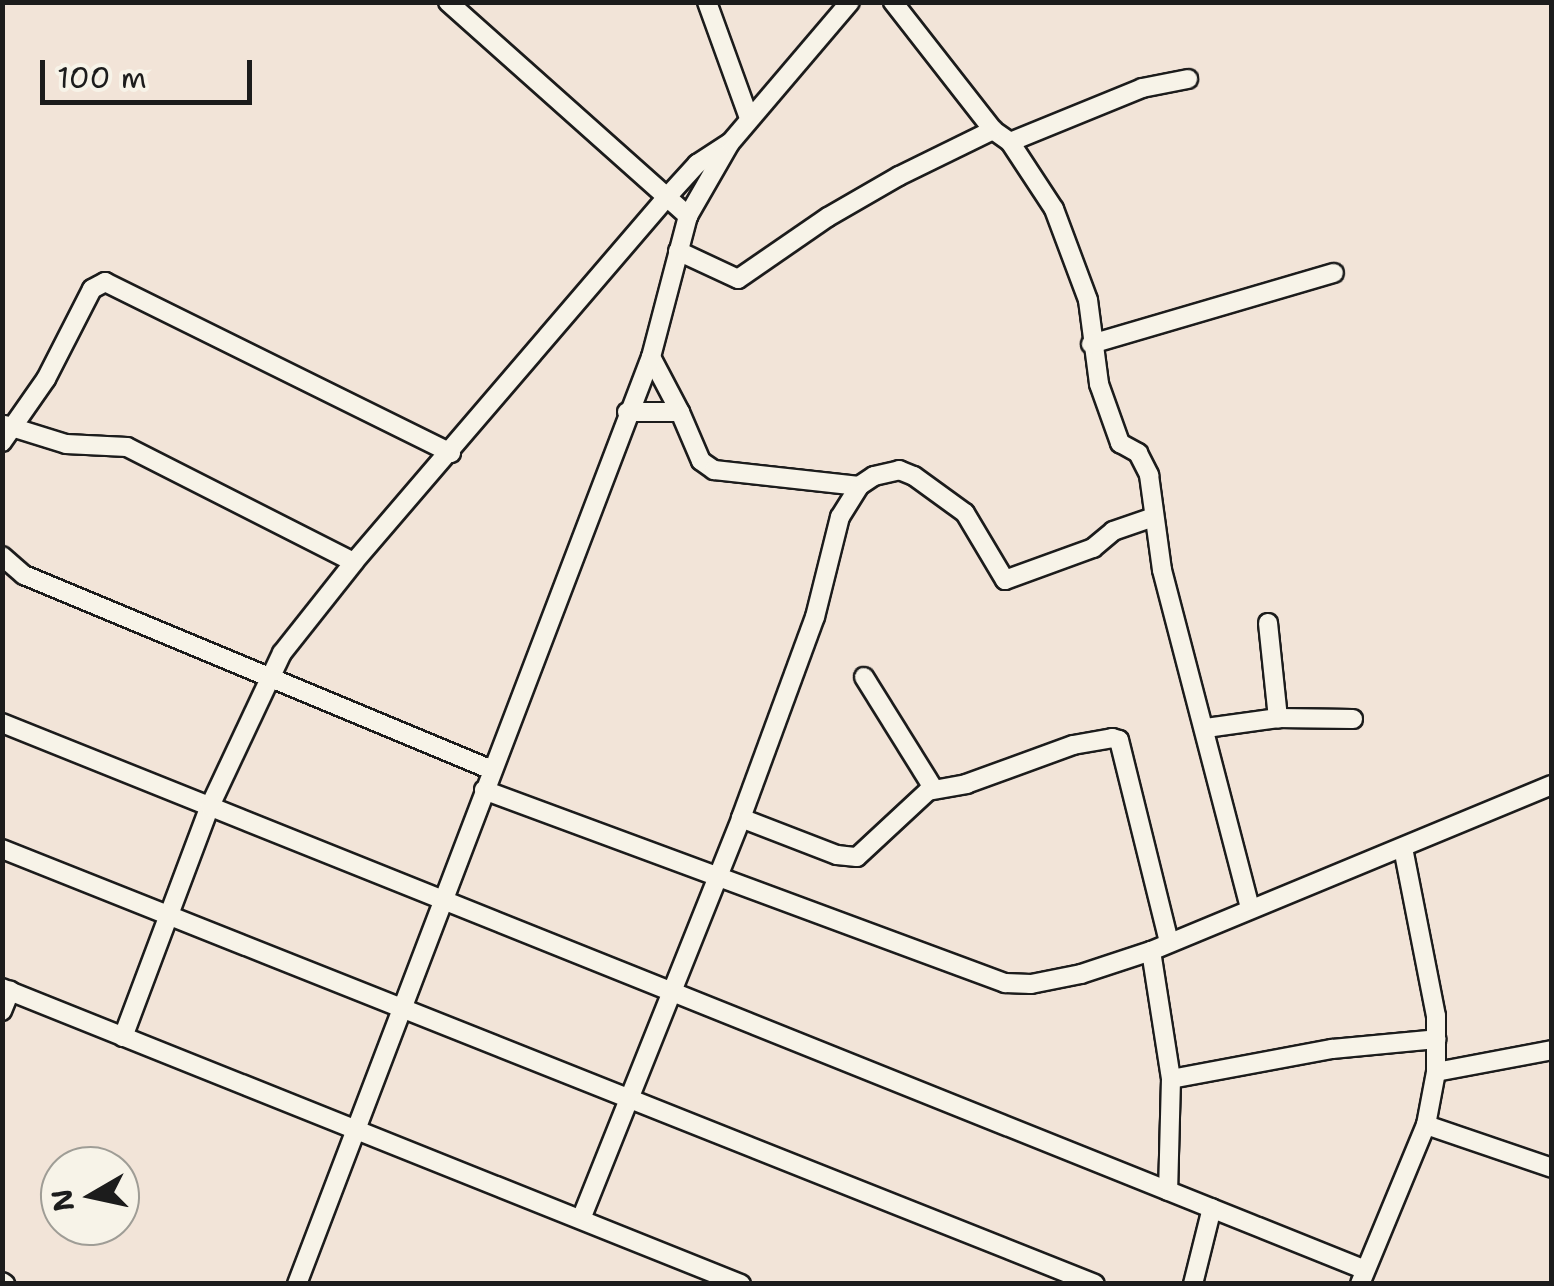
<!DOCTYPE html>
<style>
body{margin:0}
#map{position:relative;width:1554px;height:1286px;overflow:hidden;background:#f2e4d8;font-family:"Shantell Sans",sans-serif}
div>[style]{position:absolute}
.roads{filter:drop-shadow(2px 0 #1c1c1c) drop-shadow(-2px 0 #1c1c1c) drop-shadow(0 2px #1c1c1c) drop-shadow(0 -2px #1c1c1c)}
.minor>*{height:18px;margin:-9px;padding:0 9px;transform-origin:9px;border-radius:9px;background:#f7f3e8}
span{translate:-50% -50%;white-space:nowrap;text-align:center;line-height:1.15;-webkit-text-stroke:8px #f7f3e8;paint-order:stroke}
.frame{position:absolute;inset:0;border:5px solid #1c1c1c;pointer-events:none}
.north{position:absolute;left:40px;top:1146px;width:100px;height:100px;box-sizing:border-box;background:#f7f3e8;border:2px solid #9f9d96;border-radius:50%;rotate:261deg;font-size:28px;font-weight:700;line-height:40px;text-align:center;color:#1c1c1c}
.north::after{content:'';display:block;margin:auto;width:35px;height:45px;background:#1c1c1c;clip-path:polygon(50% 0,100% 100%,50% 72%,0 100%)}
.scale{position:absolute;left:40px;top:60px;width:212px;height:45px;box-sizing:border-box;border:5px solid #1c1c1c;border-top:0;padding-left:12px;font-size:30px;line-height:35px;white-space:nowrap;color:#1c1c1c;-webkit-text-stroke:8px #f7f3e8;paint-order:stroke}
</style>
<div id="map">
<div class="roads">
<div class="minor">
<div style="left:448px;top:2px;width:322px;rotate:41.7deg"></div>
<div style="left:707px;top:2px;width:123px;rotate:70.1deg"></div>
<div style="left:893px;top:2px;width:162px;rotate:52deg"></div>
<div style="left:993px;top:130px;width:21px;rotate:35deg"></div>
<div style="left:1010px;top:142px;width:80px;rotate:56.7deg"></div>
<div style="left:1054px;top:209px;width:97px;rotate:69.5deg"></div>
<div style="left:1088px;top:300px;width:85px;rotate:82.5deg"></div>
<div style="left:1099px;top:384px;width:63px;rotate:70.4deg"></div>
<div style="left:1120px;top:443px;width:21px;rotate:29deg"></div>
<div style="left:1138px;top:453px;width:25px;rotate:63deg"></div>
<div style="left:1149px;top:475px;width:96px;rotate:82.2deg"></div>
<div style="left:1162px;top:570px;width:349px;rotate:75.4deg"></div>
<div style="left:1010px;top:142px;width:143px;rotate:-22.2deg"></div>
<div style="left:1142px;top:88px;width:47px;rotate:-11.1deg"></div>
<div style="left:678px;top:251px;width:66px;rotate:25deg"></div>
<div style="left:738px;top:279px;width:109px;rotate:-34.6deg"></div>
<div style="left:828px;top:217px;width:82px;rotate:-30deg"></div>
<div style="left:899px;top:176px;width:105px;rotate:-26.1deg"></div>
<div style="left:1091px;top:344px;width:253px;rotate:-16.3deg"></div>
<div style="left:651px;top:357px;width:62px;rotate:62.2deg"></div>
<div style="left:627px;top:412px;width:53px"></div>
<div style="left:680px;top:412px;width:53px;rotate:66.8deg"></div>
<div style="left:701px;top:461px;width:16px;rotate:35deg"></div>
<div style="left:714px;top:470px;width:146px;rotate:6.3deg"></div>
<div style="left:5px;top:425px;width:64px;rotate:17.3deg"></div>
<div style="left:66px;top:444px;width:61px;rotate:2.8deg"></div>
<div style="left:127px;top:447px;width:254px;rotate:26.9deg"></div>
<div style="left:2px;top:442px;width:77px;rotate:-55.1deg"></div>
<div style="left:46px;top:379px;width:101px;rotate:-62.9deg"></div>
<div style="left:92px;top:289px;width:15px;rotate:-28deg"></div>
<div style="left:105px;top:282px;width:386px;rotate:26.3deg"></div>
<div style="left:2px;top:556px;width:29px;rotate:41deg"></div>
<div style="left:24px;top:575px;width:507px;rotate:22.62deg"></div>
<div style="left:1268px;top:623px;width:96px;rotate:84deg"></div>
<div style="left:864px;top:677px;width:131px;rotate:58.1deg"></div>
<div style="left:2px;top:723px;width:1466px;rotate:21.86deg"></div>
<div style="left:1206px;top:728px;width:73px;rotate:-7.9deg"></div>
<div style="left:1278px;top:718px;width:75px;rotate:0.8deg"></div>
<div style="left:484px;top:790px;width:556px;rotate:20.33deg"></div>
<div style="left:1005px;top:983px;width:26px;rotate:2deg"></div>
<div style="left:1031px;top:984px;width:51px;rotate:-11.3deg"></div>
<div style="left:1081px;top:974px;width:74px;rotate:-18.2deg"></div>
<div style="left:1151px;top:951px;width:434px;rotate:-22.5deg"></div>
<div style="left:741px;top:818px;width:103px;rotate:21.1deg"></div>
<div style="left:837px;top:855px;width:20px;rotate:6deg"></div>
<div style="left:857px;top:857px;width:97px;rotate:-42.9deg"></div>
<div style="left:928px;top:791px;width:39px;rotate:-10deg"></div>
<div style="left:966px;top:784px;width:114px;rotate:-20deg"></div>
<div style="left:1073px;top:745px;width:40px;rotate:-10deg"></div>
<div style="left:1112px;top:738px;width:7px;rotate:16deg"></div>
<div style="left:1119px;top:740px;width:208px;rotate:76.1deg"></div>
<div style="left:2px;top:849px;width:1176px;rotate:21.7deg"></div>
<div style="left:1151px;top:951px;width:130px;rotate:81.1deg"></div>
<div style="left:1171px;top:1079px;width:112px;rotate:91.5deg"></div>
<div style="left:2px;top:988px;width:796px;rotate:21.83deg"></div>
<div style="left:2px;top:1011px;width:22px;rotate:-68deg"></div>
<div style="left:123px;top:1037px;width:247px;rotate:-69.4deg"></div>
<div style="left:210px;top:806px;width:169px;rotate:-64.8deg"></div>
<div style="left:282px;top:653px;width:116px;rotate:-51.6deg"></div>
<div style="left:354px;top:562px;width:481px;rotate:-49.4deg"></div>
<div style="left:667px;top:197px;width:45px;rotate:-47.7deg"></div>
<div style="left:697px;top:164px;width:38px;rotate:-33deg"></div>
<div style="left:1436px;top:1072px;width:118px;rotate:-10.7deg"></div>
<div style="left:1171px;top:1079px;width:164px;rotate:-10.6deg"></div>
<div style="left:1332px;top:1049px;width:105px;rotate:-5.4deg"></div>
<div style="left:1426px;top:1125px;width:133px;rotate:18.8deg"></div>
<div style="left:581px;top:1219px;width:432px;rotate:-68.2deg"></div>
<div style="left:741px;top:818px;width:214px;rotate:-69.8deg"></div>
<div style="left:815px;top:617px;width:103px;rotate:-76deg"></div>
<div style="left:840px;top:517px;width:36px;rotate:-58deg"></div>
<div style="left:859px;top:486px;width:18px;rotate:-34deg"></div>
<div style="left:874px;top:476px;width:26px;rotate:-13deg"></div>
<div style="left:899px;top:470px;width:16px;rotate:22deg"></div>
<div style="left:914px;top:476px;width:63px;rotate:36deg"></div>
<div style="left:965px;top:513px;width:78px;rotate:59.2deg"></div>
<div style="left:1005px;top:580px;width:94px;rotate:-20deg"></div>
<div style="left:1093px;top:548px;width:26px;rotate:-40deg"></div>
<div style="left:1113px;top:531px;width:43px;rotate:-18.9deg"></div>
<div style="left:2px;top:1282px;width:4px;rotate:34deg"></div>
<div style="left:297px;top:1284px;width:992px;rotate:-69.1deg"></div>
<div style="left:651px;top:357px;width:146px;rotate:-75.3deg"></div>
<div style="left:688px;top:216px;width:84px;rotate:-60.1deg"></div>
<div style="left:730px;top:143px;width:185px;rotate:-49.6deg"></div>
<div style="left:1193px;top:1284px;width:78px;rotate:-76deg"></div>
<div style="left:1360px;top:1284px;width:172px;rotate:-67.5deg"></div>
<div style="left:1426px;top:1125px;width:54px;rotate:-79.3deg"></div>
<div style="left:1436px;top:1072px;width:56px;rotate:-90deg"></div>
<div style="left:1436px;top:1016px;width:171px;rotate:-101.1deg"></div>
</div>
</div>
<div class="frame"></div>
<div class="north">N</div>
<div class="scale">100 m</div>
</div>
